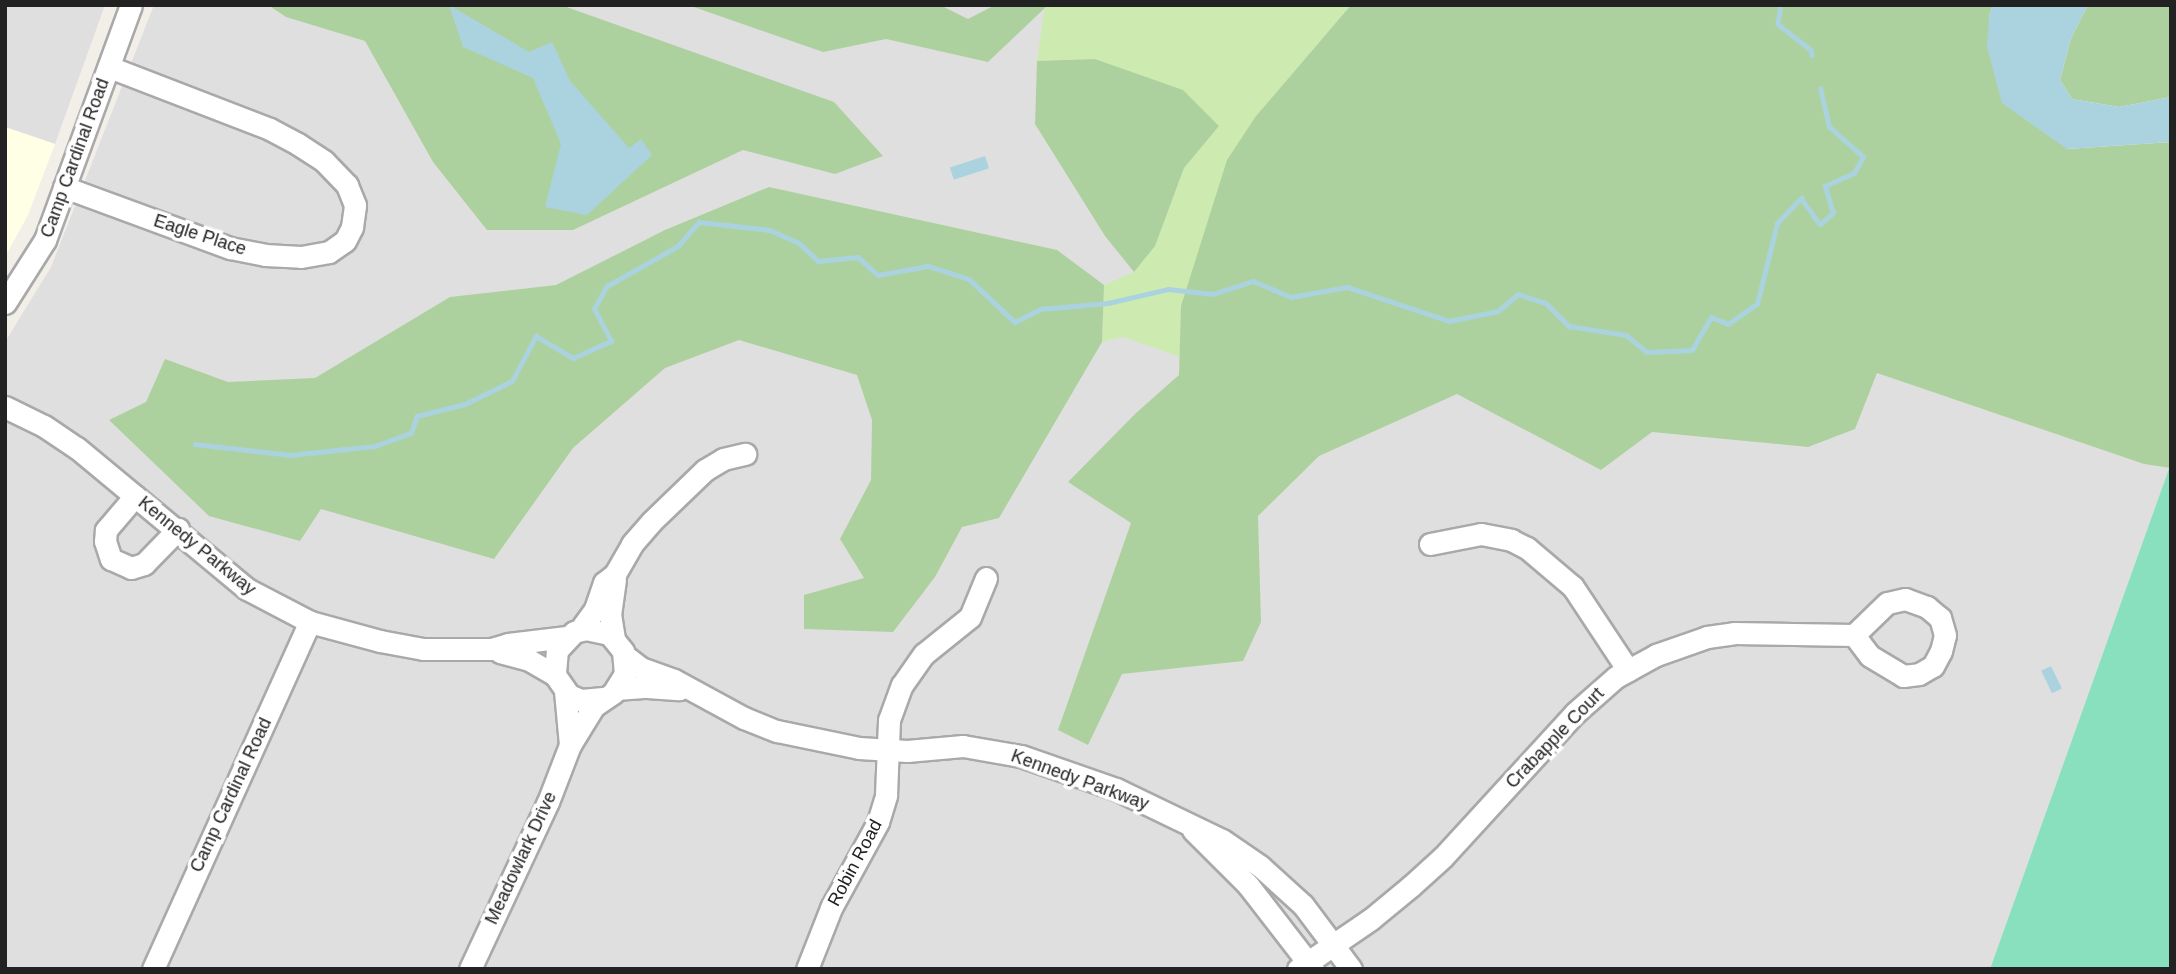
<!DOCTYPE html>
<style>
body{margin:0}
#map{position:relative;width:2176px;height:974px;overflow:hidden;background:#f2efe9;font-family:Helvetica,sans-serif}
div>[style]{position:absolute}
.residential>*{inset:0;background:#e0dfdf}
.education>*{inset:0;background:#ffffe5}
.grass>*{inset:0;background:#cdebb0}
.forest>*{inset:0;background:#add19e}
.pitch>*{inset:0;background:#88e0be}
.water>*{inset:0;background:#aad3df;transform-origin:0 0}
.stream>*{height:4.5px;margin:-2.25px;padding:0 2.25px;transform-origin:2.25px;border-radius:2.25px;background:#aad3df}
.roads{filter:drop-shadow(2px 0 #a9a9a9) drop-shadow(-2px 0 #a9a9a9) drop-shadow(0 2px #a9a9a9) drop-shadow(0 -2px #a9a9a9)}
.minor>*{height:21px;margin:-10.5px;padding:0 10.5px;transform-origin:10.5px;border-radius:10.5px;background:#fff}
span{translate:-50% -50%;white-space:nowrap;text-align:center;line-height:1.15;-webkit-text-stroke:7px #fff;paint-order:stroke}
.street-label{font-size:18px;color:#222}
.frame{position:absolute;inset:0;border:7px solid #222;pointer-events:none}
</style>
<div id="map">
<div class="residential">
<div style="clip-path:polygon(5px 5px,105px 5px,55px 144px,5px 127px)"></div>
<div style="clip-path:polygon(154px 5px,1351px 5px,1256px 116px,2171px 463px,1990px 969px,5px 969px,5px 342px,51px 267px)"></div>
</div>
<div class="education">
<div style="clip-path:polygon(5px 127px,55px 144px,28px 215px,5px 257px)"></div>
</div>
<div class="grass">
<div style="clip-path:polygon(1048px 5px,1351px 5px,1256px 116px,1181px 306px,1180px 357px,1123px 337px,1102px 342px,1104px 285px,1134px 272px,1155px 246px,1184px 168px,1219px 126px,1095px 59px,1037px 61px,1044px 11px)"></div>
</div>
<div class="forest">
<div style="clip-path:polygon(268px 5px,561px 5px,834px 102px,883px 156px,835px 174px,743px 150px,573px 230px,487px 230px,433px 162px,365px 41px,286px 17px)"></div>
<div style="clip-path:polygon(688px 5px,940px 5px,968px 19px,995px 5px,1048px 5px,988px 62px,886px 39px,823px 52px)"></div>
<div style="clip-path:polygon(1351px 5px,1993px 5px,1989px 16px,2067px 149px,2171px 142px,2171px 468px,2144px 464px,1877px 373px,1855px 429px,1808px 447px,1652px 432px,1601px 470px,1457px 394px,1319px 456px,1258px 516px,1261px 622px,1243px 661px,1122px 674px,1088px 745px,1058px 730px,1131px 523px,1068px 482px,1136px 413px,1179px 375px,1181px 306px,1227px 160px,1256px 116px)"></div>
<div style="clip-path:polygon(2088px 5px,2171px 5px,2171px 97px,2119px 107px,2072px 99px,2060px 80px,2071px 38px)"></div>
<div style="clip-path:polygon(1095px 59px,1183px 90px,1219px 126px,1184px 168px,1155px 246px,1134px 272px,1105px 236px,1035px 124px,1037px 61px)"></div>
<div style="clip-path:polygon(769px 187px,1057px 250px,1104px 285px,1102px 342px,999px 518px,962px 527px,935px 577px,893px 632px,804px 629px,804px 595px,864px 578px,840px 539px,871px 480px,872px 420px,857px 375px,739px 340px,665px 368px,573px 448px,494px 559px,321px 509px,300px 541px,209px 516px,109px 420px,146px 402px,165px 359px,228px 382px,315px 378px,450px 297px,556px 285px,665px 230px)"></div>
</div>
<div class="pitch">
<div style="clip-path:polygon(2171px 463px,2171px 969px,1990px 969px)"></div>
</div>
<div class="water">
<div style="clip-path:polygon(449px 5px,529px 52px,552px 42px,570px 81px,629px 148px,641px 139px,652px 155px,587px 215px,545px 207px,561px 144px,533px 78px,463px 47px)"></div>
<div style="clip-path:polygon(1993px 5px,2088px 5px,2071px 38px,2060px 80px,2072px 99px,2119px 107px,2171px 97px,2171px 142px,2067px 149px,2002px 103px,1987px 47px,1989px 16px)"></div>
<div style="left:985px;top:156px;width:13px;height:37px;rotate:72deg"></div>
<div style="left:2051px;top:666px;width:25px;height:11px;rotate:64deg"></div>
</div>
<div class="stream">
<div style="left:1781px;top:5px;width:19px;rotate:99deg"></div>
<div style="left:1778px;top:24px;width:42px;rotate:38.2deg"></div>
<div style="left:1811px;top:50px;width:5px;rotate:79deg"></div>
<div style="left:195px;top:444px;width:96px;rotate:6.6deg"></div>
<div style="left:290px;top:455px;width:85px;rotate:-6deg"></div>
<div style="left:375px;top:446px;width:38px;rotate:-20deg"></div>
<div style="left:411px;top:433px;width:18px;rotate:-71deg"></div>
<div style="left:417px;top:416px;width:49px;rotate:-14deg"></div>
<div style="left:465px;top:404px;width:52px;rotate:-26.1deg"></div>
<div style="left:512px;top:381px;width:51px;rotate:-61.9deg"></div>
<div style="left:536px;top:336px;width:43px;rotate:30.7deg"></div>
<div style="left:573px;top:358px;width:42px;rotate:-24.1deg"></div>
<div style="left:611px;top:341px;width:36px;rotate:-118deg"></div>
<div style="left:594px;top:309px;width:26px;rotate:-61deg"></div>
<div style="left:607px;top:286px;width:81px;rotate:-29.4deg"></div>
<div style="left:678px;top:246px;width:32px;rotate:-49deg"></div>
<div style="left:699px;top:222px;width:71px;rotate:6.4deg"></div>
<div style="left:770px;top:230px;width:32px;rotate:24deg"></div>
<div style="left:799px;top:243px;width:26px;rotate:43deg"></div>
<div style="left:818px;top:261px;width:40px;rotate:-5.7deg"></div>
<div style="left:858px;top:257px;width:27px;rotate:42deg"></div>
<div style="left:878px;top:275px;width:51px;rotate:-10.2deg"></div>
<div style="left:928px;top:266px;width:43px;rotate:17.6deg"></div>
<div style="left:969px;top:279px;width:63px;rotate:43.1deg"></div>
<div style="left:1015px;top:322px;width:28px;rotate:-27deg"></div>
<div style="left:1040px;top:309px;width:68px;rotate:-5deg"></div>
<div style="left:1108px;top:303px;width:62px;rotate:-13.1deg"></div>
<div style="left:1168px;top:289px;width:45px;rotate:6.3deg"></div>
<div style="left:1213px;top:294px;width:42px;rotate:-18deg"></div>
<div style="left:1253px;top:281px;width:41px;rotate:22.8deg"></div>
<div style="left:1291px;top:297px;width:57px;rotate:-10.1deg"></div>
<div style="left:1347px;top:287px;width:108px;rotate:18.4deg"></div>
<div style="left:1449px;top:321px;width:50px;rotate:-11.5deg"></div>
<div style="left:1498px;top:311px;width:26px;rotate:-40deg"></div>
<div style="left:1518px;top:294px;width:29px;rotate:18deg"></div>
<div style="left:1546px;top:303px;width:33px;rotate:45deg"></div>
<div style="left:1569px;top:326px;width:58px;rotate:9deg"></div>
<div style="left:1626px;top:335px;width:27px;rotate:39deg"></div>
<div style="left:1647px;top:352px;width:45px;rotate:-2.5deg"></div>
<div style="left:1692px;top:350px;width:38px;rotate:-60deg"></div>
<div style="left:1711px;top:317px;width:18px;rotate:22deg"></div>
<div style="left:1728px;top:324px;width:35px;rotate:-35deg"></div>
<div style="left:1757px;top:304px;width:83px;rotate:-76.1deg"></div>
<div style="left:1777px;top:223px;width:35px;rotate:-46deg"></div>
<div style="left:1801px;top:198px;width:32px;rotate:54deg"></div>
<div style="left:1820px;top:224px;width:17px;rotate:-40deg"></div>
<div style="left:1833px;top:213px;width:28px;rotate:-107deg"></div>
<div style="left:1825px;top:186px;width:32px;rotate:-24deg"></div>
<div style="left:1854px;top:173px;width:18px;rotate:-61deg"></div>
<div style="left:1863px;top:157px;width:45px;rotate:-138.6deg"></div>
<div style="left:1829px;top:127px;width:39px;rotate:-103deg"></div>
</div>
<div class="roads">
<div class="minor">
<div style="left:64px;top:187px;width:177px;rotate:20.2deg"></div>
<div style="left:230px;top:248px;width:36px;rotate:11deg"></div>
<div style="left:265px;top:255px;width:36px;rotate:3deg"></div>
<div style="left:301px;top:257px;width:28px;rotate:-10deg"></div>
<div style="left:329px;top:252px;width:19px;rotate:-35deg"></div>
<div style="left:345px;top:241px;width:16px;rotate:-63deg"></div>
<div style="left:352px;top:227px;width:22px;rotate:-82deg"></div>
<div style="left:355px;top:205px;width:22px;rotate:-112deg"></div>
<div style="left:347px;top:185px;width:33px;rotate:-134deg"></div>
<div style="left:324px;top:161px;width:31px;rotate:-147deg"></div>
<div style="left:298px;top:144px;width:32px;rotate:-152deg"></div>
<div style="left:270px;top:129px;width:173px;rotate:-158.9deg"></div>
<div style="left:5px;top:303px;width:75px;rotate:-57.6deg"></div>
<div style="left:45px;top:240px;width:250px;rotate:-69.9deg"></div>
<div style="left:5px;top:407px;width:43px;rotate:26deg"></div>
<div style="left:44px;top:426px;width:40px;rotate:34deg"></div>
<div style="left:77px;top:448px;width:221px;rotate:39.7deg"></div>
<div style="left:247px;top:589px;width:71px;rotate:27.6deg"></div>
<div style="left:310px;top:622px;width:73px;rotate:15.2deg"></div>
<div style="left:380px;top:641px;width:44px;rotate:10.5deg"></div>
<div style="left:423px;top:649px;width:68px"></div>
<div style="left:491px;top:649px;width:18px;rotate:-16deg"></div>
<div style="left:508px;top:644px;width:59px;rotate:-6.8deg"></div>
<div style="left:135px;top:496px;width:45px;rotate:130.5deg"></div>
<div style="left:106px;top:530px;width:11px;rotate:95deg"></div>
<div style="left:105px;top:541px;width:19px;rotate:72deg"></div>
<div style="left:111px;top:559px;width:22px;rotate:24deg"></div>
<div style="left:131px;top:568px;width:14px;rotate:-17deg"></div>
<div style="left:144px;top:564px;width:49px;rotate:-45.8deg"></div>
<div style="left:1430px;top:544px;width:52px;rotate:-11.1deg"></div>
<div style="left:1481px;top:534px;width:31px;rotate:11deg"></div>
<div style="left:1511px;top:540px;width:18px;rotate:27deg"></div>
<div style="left:1527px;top:548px;width:60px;rotate:40.3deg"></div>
<div style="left:1573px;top:587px;width:100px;rotate:56.5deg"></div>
<div style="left:580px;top:630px;width:26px;rotate:-54deg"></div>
<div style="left:595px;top:609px;width:28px;rotate:-71deg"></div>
<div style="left:604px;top:583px;width:14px;rotate:-39deg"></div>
<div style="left:615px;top:574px;width:34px;rotate:-60deg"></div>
<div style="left:632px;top:544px;width:30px;rotate:-49deg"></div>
<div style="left:652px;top:521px;width:74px;rotate:-43.9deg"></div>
<div style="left:705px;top:470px;width:21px;rotate:-31deg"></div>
<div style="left:723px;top:459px;width:23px;rotate:-13deg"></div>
<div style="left:614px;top:639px;width:24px;rotate:-99deg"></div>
<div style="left:610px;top:615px;width:36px;rotate:-82deg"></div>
<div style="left:500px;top:652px;width:30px;rotate:15deg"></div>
<div style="left:529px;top:660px;width:30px;rotate:30deg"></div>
<div style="left:625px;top:656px;width:20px;rotate:37deg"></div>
<div style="left:641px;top:668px;width:35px;rotate:20deg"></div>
<div style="left:674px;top:680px;width:80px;rotate:28.5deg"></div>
<div style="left:744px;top:718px;width:35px;rotate:22deg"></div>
<div style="left:777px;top:731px;width:84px;rotate:11.7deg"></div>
<div style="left:859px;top:748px;width:48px;rotate:3.6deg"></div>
<div style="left:907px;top:751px;width:56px;rotate:-5.1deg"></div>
<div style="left:963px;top:746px;width:59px;rotate:9.8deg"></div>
<div style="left:1021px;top:756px;width:101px;rotate:19.2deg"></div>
<div style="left:1116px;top:789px;width:118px;rotate:25.7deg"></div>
<div style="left:1222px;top:840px;width:46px;rotate:34.4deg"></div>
<div style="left:1260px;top:866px;width:58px;rotate:42.2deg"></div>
<div style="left:1303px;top:905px;width:80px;rotate:53.1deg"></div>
<div style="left:616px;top:689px;width:31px;rotate:-4deg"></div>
<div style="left:647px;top:687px;width:32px;rotate:4deg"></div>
<div style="left:565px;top:691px;width:54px;rotate:84.7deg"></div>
<div style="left:1193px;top:830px;width:78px;rotate:45deg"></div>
<div style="left:1248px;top:885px;width:106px;rotate:52.3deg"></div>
<div style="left:153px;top:969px;width:381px;rotate:-65.7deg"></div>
<div style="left:470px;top:969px;width:184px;rotate:-65deg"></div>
<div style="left:548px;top:802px;width:61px;rotate:-68.9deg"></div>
<div style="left:570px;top:745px;width:46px;rotate:-58.4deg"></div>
<div style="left:594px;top:706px;width:23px;rotate:-34deg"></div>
<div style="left:613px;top:693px;width:22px;rotate:-58deg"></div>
<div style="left:625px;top:674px;width:23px;rotate:-95deg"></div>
<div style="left:623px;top:651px;width:22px;rotate:-129deg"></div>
<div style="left:609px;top:634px;width:24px;rotate:-168deg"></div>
<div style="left:586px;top:629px;width:12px;rotate:166deg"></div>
<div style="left:574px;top:632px;width:25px;rotate:133deg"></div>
<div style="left:557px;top:650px;width:25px;rotate:95deg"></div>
<div style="left:555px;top:675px;width:24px;rotate:55deg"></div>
<div style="left:569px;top:695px;width:13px;rotate:23deg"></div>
<div style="left:581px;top:700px;width:22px;rotate:-5deg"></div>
<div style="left:807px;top:969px;width:66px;rotate:-68.5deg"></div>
<div style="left:831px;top:908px;width:98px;rotate:-61.3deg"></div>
<div style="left:878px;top:822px;width:28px;rotate:-73deg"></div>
<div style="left:886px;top:795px;width:75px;rotate:-87.7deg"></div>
<div style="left:889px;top:720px;width:37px;rotate:-70deg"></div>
<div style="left:902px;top:685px;width:38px;rotate:-55deg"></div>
<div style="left:924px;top:654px;width:59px;rotate:-38.8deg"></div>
<div style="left:970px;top:617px;width:42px;rotate:-67.7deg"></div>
<div style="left:1298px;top:969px;width:88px;rotate:-34.4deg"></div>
<div style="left:1371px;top:919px;width:52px;rotate:-39.5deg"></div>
<div style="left:1411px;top:886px;width:43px;rotate:-42.2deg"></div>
<div style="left:1443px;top:857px;width:195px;rotate:-47.5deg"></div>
<div style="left:1575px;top:713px;width:55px;rotate:-41.3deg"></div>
<div style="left:1616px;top:677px;width:46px;rotate:-28.8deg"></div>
<div style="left:1656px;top:655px;width:54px;rotate:-19.4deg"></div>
<div style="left:1707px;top:637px;width:27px;rotate:-8deg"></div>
<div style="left:1734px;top:633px;width:120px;rotate:1deg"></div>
<div style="left:1854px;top:635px;width:26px;rotate:53deg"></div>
<div style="left:1870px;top:656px;width:39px;rotate:31deg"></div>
<div style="left:1903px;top:676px;width:16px;rotate:-7deg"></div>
<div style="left:1919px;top:674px;width:16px;rotate:-30deg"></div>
<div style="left:1933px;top:666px;width:17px;rotate:-62deg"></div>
<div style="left:1941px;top:651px;width:16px;rotate:-76deg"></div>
<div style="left:1945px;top:635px;width:18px;rotate:-106deg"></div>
<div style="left:1940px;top:618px;width:17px;rotate:-140deg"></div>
<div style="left:1927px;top:607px;width:23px;rotate:-160deg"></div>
<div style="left:1905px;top:599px;width:18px;rotate:167deg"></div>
<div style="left:1887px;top:603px;width:46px;rotate:135.9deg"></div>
</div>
</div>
<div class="street-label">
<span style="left:75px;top:158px;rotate:-70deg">Camp Cardinal Road</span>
<span style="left:200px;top:235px;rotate:18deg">Eagle Place</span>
<span style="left:197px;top:546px;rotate:39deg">Kennedy Parkway</span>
<span style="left:1555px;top:738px;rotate:-46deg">Crabapple Court</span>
<span style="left:1080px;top:780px;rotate:20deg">Kennedy Parkway</span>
<span style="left:231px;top:795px;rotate:-65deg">Camp Cardinal Road</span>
<span style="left:521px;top:858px;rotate:-65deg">Meadowlark Drive</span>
<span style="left:855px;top:863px;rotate:-62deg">Robin Road</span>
</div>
<div class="frame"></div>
</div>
